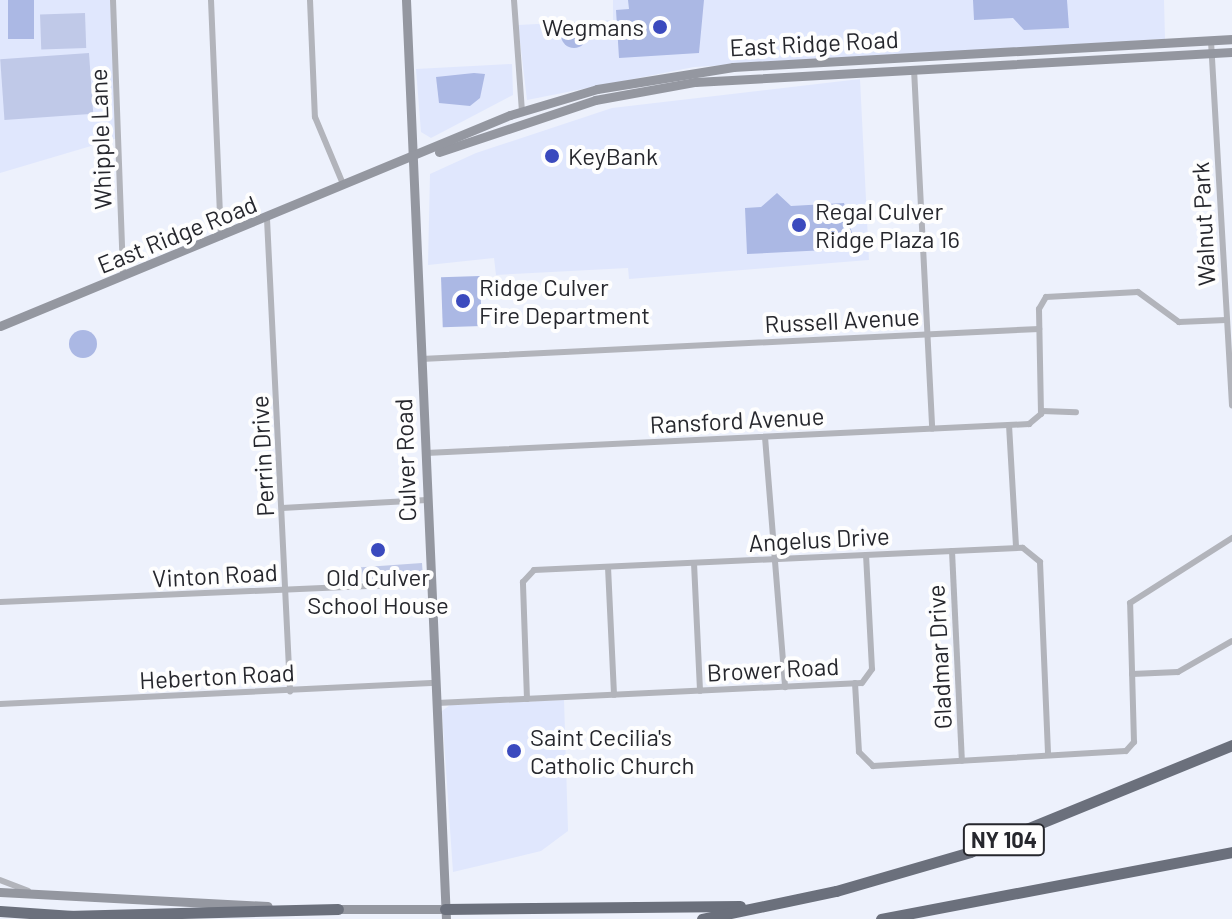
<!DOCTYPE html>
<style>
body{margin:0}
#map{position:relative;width:1232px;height:919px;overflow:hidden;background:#edf1fc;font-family:Barlow,sans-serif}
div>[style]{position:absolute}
.built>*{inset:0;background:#e0e7fd}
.green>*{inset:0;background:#c0c9e8;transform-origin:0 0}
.building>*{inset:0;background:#abb8e4;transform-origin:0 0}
.round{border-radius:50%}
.minor>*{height:6px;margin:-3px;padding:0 3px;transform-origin:3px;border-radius:3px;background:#b2b4bb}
.secondary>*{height:9px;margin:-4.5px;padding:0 4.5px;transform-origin:4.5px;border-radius:4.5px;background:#9497a0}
.motorway>*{height:11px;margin:-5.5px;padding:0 5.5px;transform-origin:5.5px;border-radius:5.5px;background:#6b707c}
.dots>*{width:22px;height:22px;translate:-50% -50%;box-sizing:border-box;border:4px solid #fefefe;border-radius:50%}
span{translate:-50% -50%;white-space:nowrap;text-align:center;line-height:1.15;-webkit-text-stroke:8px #fefefe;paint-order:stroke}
.shield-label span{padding:2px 6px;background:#fefefe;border:2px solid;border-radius:6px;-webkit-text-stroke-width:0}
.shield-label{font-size:22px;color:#26272d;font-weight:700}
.poi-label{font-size:24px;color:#26272d}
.right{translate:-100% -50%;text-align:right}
.left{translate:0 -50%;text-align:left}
.street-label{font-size:24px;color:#26272d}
</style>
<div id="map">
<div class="built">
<div style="clip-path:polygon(0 0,113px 0,118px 138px,0 173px)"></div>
<div style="clip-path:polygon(613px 0,1164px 0,1165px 39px,694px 67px,527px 100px,518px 25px,613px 20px)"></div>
<div style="clip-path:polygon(512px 64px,513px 95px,431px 138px,421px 132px,416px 69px)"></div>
<div style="clip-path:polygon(860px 79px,869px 260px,629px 279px,628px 268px,496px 275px,494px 258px,428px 265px,430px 174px,476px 153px,612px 108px)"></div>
<div style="clip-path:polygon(564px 700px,568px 831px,541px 851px,453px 872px,442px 711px,450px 705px)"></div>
</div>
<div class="green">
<div style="left:85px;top:13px;width:35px;height:45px;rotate:88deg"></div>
<div style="left:89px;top:53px;width:61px;height:89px;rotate:86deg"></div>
<div style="left:422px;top:563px;width:15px;height:64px;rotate:86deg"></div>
</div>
<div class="building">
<div style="left:8px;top:0;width:26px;height:39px"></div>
<div style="clip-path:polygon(628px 0,704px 0,699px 53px,619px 58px,616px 10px,629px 9px)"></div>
<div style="clip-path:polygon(973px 0,1067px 0,1069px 28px,1024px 30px,1013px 18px,974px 20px)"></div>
<div class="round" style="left:561px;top:22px;width:26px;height:26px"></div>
<div style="clip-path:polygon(474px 73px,485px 74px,480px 98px,470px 106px,439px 103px,436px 77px)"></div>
<div style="clip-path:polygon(777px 193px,791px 206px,844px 203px,852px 233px,846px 249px,747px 254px,745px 208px,761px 207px)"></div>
<div style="left:480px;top:276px;width:50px;height:39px;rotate:88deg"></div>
<div class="round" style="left:69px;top:330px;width:28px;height:28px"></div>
<div class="round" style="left:368px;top:540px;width:20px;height:20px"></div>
</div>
<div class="minor">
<div style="left:113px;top:0;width:277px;rotate:87.9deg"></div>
<div style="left:211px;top:0;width:237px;rotate:87.6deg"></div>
<div style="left:310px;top:0;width:117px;rotate:87.6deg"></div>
<div style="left:315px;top:117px;width:73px;rotate:67.3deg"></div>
<div style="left:514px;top:0;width:112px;rotate:85.9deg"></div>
<div style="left:1211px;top:41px;width:365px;rotate:86.7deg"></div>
<div style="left:914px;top:69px;width:360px;rotate:87.1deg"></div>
<div style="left:267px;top:219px;width:473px;rotate:87.2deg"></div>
<div style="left:421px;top:359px;width:619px;rotate:-2.78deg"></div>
<div style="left:1042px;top:411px;width:34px;rotate:2deg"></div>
<div style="left:1009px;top:425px;width:123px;rotate:86.7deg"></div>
<div style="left:765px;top:437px;width:251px;rotate:85.4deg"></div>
<div style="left:426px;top:453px;width:604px;rotate:-2.75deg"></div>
<div style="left:1029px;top:424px;width:16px;rotate:-40deg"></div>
<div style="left:1041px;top:414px;width:105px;rotate:-91.1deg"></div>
<div style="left:1039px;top:309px;width:14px;rotate:-60deg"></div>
<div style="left:1046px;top:297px;width:92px;rotate:-3.1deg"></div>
<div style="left:1138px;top:292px;width:51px;rotate:36.2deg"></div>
<div style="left:1179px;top:322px;width:47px;rotate:-2.4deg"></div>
<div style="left:282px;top:508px;width:145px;rotate:-3.2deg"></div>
<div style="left:952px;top:551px;width:210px;rotate:87.3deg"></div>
<div style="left:694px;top:563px;width:128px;rotate:87.3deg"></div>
<div style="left:608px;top:567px;width:128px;rotate:87.3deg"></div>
<div style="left:0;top:602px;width:431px;rotate:-2.5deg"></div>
<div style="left:1132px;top:674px;width:46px;rotate:-2.5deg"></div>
<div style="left:1178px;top:672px;width:62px;rotate:-29.9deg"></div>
<div style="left:855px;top:683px;width:69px;rotate:86.7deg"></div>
<div style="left:859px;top:752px;width:20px;rotate:45deg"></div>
<div style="left:873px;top:766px;width:253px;rotate:-3.4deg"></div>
<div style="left:1126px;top:751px;width:12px;rotate:-48deg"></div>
<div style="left:1134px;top:742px;width:139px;rotate:-91.6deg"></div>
<div style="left:1130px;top:603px;width:121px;rotate:-32.5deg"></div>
<div style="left:527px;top:699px;width:117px;rotate:-92deg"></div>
<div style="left:523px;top:582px;width:16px;rotate:-47deg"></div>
<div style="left:534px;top:570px;width:489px;rotate:-2.6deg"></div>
<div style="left:1023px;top:548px;width:22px;rotate:39deg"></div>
<div style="left:1040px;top:562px;width:193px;rotate:87.6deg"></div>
<div style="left:437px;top:703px;width:425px;rotate:-2.7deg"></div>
<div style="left:862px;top:683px;width:17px;rotate:-54deg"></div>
<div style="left:872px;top:669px;width:114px;rotate:-93deg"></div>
<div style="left:0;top:704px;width:437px;rotate:-2.8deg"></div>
<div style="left:0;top:880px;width:30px;rotate:21deg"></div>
</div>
<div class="secondary">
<div style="left:406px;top:0;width:920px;rotate:87.51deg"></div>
<div style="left:439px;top:152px;width:164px;rotate:-18.4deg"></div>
<div style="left:595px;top:100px;width:102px;rotate:-10.2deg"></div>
<div style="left:695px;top:82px;width:538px;rotate:-3.2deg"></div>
<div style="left:0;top:326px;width:552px;rotate:-22.48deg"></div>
<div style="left:510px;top:115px;width:91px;rotate:-16.6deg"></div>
<div style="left:597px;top:89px;width:138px;rotate:-9.2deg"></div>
<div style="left:733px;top:67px;width:500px;rotate:-3.2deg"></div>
<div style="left:0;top:892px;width:268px;rotate:3deg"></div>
<div style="left:331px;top:909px;width:114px"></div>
</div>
<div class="motorway">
<div style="left:445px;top:909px;width:295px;rotate:-0.6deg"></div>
<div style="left:0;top:911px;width:73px;rotate:3.9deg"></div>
<div style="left:67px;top:916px;width:271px;rotate:-1.5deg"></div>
<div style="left:702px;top:919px;width:137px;rotate:-11.8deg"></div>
<div style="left:836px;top:891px;width:140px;rotate:-16.2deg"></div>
<div style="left:970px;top:852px;width:283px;rotate:-22.2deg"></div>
<div style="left:881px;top:919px;width:357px;rotate:-10.8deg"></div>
</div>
<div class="dots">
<div style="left:660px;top:27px;background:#3b4abe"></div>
<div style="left:552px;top:156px;background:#3b4abe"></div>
<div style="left:799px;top:225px;background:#3b4abe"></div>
<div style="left:463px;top:301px;background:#3b4abe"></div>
<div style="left:378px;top:550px;background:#3b4abe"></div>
<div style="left:514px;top:751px;background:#3b4abe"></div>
</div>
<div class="shield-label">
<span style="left:1004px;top:840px">NY 104</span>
</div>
<div class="poi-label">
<span class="right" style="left:644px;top:27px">Wegmans</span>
<span class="left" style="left:568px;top:156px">KeyBank</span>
<span class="left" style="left:815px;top:225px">Regal Culver<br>Ridge Plaza 16</span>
<span class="left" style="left:479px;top:301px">Ridge Culver<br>Fire Department</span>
<span style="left:378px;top:591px">Old Culver<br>School House</span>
<span class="left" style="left:530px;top:751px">Saint Cecilia's<br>Catholic Church</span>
</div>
<div class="street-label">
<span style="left:814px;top:43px;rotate:-3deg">East Ridge Road</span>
<span style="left:100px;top:139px;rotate:-92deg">Whipple Lane</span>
<span style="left:1203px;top:224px;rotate:-93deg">Walnut Park</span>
<span style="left:177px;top:234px;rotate:-22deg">East Ridge Road</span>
<span style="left:842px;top:320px;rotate:-3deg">Russell Avenue</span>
<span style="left:737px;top:420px;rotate:-3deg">Ransford Avenue</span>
<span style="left:262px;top:456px;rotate:-93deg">Perrin Drive</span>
<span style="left:405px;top:460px;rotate:-92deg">Culver Road</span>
<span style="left:819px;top:539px;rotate:-3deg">Angelus Drive</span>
<span style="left:215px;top:575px;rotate:-3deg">Vinton Road</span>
<span style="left:939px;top:657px;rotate:-93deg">Gladmar Drive</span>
<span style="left:773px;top:669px;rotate:-3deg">Brower Road</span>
<span style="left:217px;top:676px;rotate:-3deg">Heberton Road</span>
</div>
</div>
